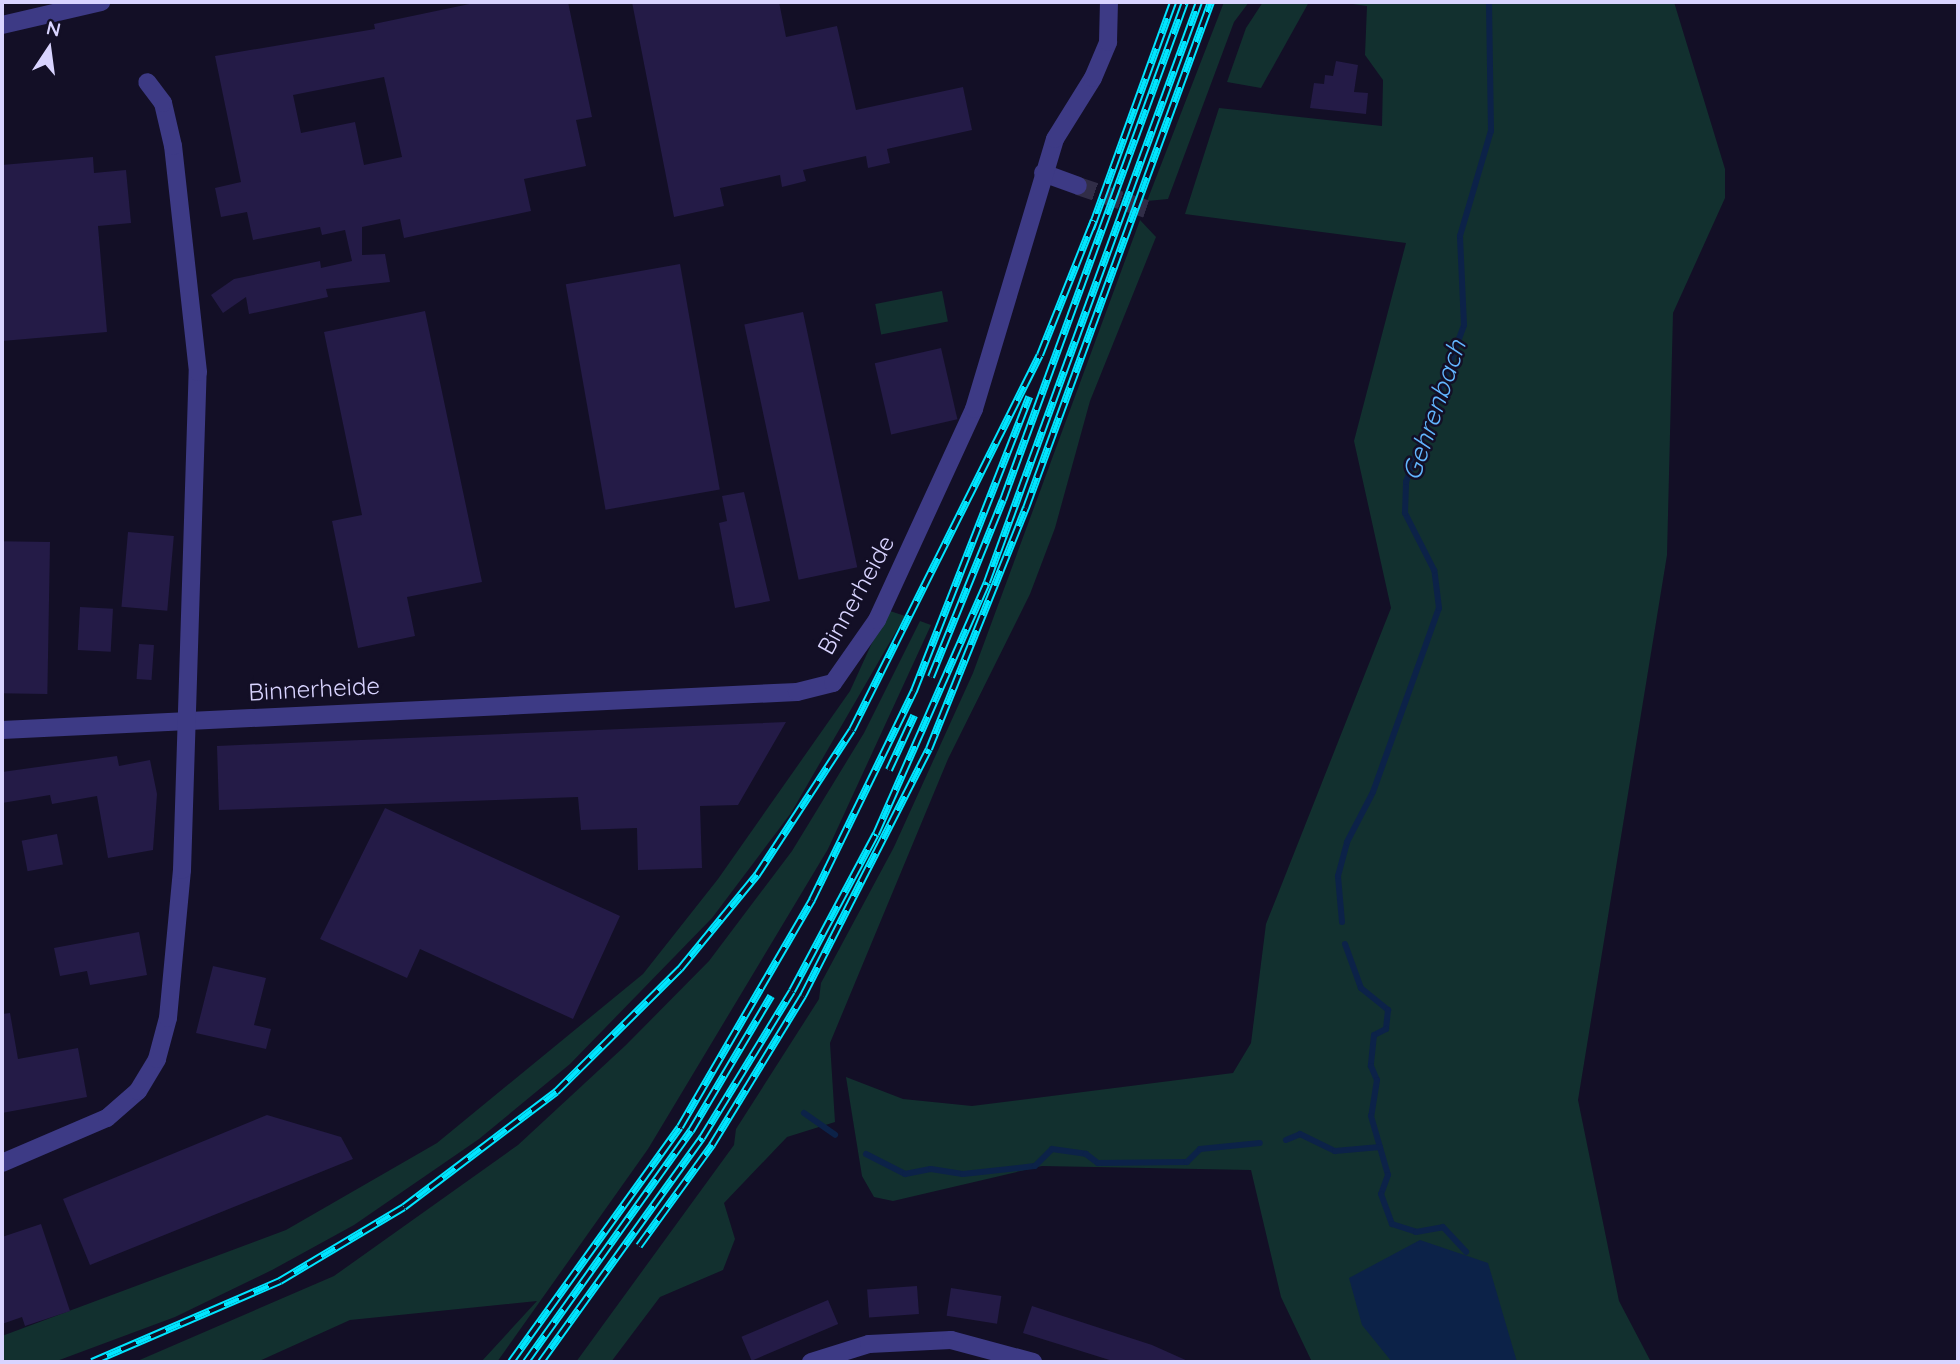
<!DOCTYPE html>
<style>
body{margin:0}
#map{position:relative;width:1960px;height:1364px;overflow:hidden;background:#130f26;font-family:Quicksand,sans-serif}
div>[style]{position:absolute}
.green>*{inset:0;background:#12302f;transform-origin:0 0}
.water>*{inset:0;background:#0c2248}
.stream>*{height:6px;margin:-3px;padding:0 3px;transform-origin:3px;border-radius:3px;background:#0c2248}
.building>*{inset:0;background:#241b47;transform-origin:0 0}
.street-tunnel>*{height:18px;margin-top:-9px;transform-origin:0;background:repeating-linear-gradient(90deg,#312d47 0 18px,transparent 0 27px)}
.street>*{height:18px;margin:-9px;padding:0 9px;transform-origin:9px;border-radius:9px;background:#3d3a85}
.rail>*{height:8px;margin-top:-4px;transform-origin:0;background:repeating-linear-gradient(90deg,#130f26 0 16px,#00e5ff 0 32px);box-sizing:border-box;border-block:2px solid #00e5ff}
span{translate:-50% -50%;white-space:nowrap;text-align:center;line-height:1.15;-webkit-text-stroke:5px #130f26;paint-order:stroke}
.street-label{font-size:24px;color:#d9d4ff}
.water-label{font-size:26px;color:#62b6ff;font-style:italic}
.frame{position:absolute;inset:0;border:4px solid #d9d4ff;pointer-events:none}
.north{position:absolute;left:14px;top:14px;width:70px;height:70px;-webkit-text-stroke:5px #130f26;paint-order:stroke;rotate:13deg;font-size:19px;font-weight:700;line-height:28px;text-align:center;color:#d9d4ff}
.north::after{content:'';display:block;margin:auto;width:24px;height:32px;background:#d9d4ff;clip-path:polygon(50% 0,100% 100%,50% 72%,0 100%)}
</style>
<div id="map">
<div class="green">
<div style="clip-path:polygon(1224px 2px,1249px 2px,1234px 22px,1168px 199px,1147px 201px)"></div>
<div style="clip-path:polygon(1263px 2px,1309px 2px,1261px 88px,1227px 82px,1246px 28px)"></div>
<div style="clip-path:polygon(1338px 2px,1674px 2px,1725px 169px,1725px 198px,1673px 313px,1667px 555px,1578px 1100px,1619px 1301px,1651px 1362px,1312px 1362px,1281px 1297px,1251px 1170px,1042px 1166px,893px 1201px,874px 1197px,862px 1176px,846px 1077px,903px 1099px,972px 1106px,1233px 1073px,1251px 1043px,1266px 924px,1391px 608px,1354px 441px,1406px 243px,1185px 214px,1219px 108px,1382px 126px,1383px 80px,1365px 55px,1367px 6px)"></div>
<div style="clip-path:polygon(1140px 220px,1156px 237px,1090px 401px,1055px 528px,1030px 594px,948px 759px,830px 1043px,835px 1122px,787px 1137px,724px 1203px,735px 1239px,723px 1270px,660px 1297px,611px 1362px,576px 1362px,734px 1145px,736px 1129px,819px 999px,821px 983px,894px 847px,973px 673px)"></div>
<div style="left:942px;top:291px;width:31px;height:68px;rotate:79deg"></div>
<div style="clip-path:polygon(887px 610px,905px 616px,791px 813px,712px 918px,570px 1064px,479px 1139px,354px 1225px,272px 1270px,175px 1317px,54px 1362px,2px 1362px,2px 1336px,286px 1230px,437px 1143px,643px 974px,718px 879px,850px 691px)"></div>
<div style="clip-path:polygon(920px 621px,931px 625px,828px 849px,648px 1149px,497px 1362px,481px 1362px,537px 1301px,350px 1320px,257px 1362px,135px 1362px,334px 1276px,518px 1145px,626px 1045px,709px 961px,792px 851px,864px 733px)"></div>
</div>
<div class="water">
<div style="clip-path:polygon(1420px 1240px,1488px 1263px,1517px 1362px,1392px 1362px,1362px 1325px,1349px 1278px)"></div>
</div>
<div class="stream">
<div style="left:1342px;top:922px;width:46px;rotate:-95deg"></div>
<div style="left:1338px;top:876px;width:35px;rotate:-75deg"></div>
<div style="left:1347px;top:842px;width:56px;rotate:-62.5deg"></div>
<div style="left:1373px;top:792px;width:195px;rotate:-70.3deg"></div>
<div style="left:1439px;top:608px;width:38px;rotate:-97deg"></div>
<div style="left:1434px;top:570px;width:64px;rotate:-117deg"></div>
<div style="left:1405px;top:513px;width:31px;rotate:-88deg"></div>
<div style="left:1406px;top:482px;width:167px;rotate:-69.7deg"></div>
<div style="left:1464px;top:325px;width:89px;rotate:-92.6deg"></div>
<div style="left:1460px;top:236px;width:109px;rotate:-73.6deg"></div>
<div style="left:1491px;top:131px;width:129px;rotate:-90.9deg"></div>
<div style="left:1345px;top:944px;width:47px;rotate:70deg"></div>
<div style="left:1361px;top:988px;width:35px;rotate:39deg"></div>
<div style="left:1388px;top:1010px;width:19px;rotate:96deg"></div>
<div style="left:1386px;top:1029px;width:13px;rotate:153deg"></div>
<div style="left:1374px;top:1035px;width:31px;rotate:96deg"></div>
<div style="left:1371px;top:1066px;width:15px;rotate:67deg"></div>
<div style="left:1377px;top:1080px;width:36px;rotate:99deg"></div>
<div style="left:1371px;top:1116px;width:61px;rotate:73.9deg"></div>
<div style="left:1388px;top:1175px;width:20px;rotate:110deg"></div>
<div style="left:1381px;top:1194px;width:32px;rotate:70deg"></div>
<div style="left:1392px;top:1224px;width:25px;rotate:18deg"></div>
<div style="left:1416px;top:1232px;width:27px;rotate:-10deg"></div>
<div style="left:1443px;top:1227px;width:34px;rotate:47deg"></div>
<div style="left:804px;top:1113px;width:38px;rotate:35deg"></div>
<div style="left:1286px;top:1140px;width:15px;rotate:-23deg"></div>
<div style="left:1300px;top:1134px;width:39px;rotate:26deg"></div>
<div style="left:1335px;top:1151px;width:45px;rotate:-5.1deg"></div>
<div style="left:866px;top:1154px;width:44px;rotate:27.1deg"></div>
<div style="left:905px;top:1174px;width:26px;rotate:-11deg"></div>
<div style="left:931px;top:1169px;width:32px;rotate:9deg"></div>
<div style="left:963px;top:1174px;width:72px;rotate:-6.3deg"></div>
<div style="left:1035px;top:1166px;width:24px;rotate:-45deg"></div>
<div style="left:1052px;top:1149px;width:34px;rotate:8deg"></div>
<div style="left:1086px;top:1154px;width:15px;rotate:37deg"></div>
<div style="left:1098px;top:1163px;width:89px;rotate:-0.6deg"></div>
<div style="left:1187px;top:1162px;width:18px;rotate:-45deg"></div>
<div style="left:1200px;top:1149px;width:60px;rotate:-5.7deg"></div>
</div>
<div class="building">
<div style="clip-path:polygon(evenodd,479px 2px,568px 2px,592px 117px,576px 120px,586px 166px,524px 179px,531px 211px,404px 238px,400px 219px,362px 227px,362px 255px,385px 254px,390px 282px,326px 289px,328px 297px,249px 314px,246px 297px,223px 313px,211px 295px,234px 279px,320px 261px,321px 268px,352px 261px,345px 230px,322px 235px,320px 227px,253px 240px,247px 212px,221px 217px,215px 188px,241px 182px,215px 56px,375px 29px,374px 24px,479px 2px,384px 77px,402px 157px,364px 165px,355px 122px,301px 133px,293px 95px,384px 77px)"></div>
<div style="clip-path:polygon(632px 2px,779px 2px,786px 37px,837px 26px,856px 110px,963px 87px,972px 130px,887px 149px,890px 163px,868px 168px,866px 156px,803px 170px,806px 181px,782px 187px,780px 175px,720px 188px,724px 206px,674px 217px)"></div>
<div style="clip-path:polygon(1336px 61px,1358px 65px,1354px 92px,1368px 93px,1366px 114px,1310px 108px,1314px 83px,1324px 84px,1325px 75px,1333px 76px)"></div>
<div style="clip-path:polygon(93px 157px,94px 173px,126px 170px,131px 223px,98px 226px,107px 332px,2px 341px,2px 165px)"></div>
<div style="left:680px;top:264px;width:229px;height:116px;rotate:80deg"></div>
<div style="clip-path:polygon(425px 311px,482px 582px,407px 597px,415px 636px,358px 648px,332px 521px,362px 515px,324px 332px)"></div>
<div style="left:803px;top:312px;width:261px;height:60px;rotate:78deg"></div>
<div style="left:941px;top:348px;width:73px;height:68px;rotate:77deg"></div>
<div style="clip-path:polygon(744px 492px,770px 601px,735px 608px,719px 523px,727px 521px,722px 496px)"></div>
<div style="left:128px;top:532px;width:46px;height:75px;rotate:5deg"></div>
<div style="left:50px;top:542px;width:152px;height:50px;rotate:91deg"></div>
<div style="left:80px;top:607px;width:33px;height:43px;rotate:3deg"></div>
<div style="left:139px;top:644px;width:15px;height:35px;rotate:4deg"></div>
<div style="clip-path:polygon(786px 722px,738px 805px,700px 806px,702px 868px,638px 870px,637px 828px,581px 830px,578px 797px,219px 810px,217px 746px)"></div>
<div style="clip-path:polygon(117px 756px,119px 766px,150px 760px,157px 794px,153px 850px,108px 858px,97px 796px,52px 804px,50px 795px,2px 803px,2px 772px)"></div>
<div style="clip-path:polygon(385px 808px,620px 916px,573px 1019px,420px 949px,407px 978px,320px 939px)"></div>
<div style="left:57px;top:834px;width:31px;height:36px;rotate:79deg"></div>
<div style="clip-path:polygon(139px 932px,147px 975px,90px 985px,87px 971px,60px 976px,54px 948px)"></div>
<div style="clip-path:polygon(213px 966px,266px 978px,254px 1025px,271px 1029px,266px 1049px,196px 1033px)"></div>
<div style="clip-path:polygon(10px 1013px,18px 1059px,78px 1048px,87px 1097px,2px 1113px,2px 1014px)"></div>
<div style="clip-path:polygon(267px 1115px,341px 1137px,353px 1159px,90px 1265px,63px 1199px)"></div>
<div style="clip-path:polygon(41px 1224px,70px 1311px,25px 1326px,22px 1317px,2px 1324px,2px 1237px)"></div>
<div style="left:917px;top:1286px;width:28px;height:50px;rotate:86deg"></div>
<div style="left:951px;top:1288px;width:51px;height:28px;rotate:9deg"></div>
<div style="left:828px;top:1300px;width:26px;height:94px;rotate:67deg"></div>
<div style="clip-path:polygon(1032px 1306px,1152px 1345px,1190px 1362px,1116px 1362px,1023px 1333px)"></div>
</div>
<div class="street-tunnel">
<div style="left:1078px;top:186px;width:72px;rotate:18.7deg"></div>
</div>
<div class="street">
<div style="left:2px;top:25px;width:102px;rotate:-13.1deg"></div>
<div style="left:1043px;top:173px;width:37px;rotate:20deg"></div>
<div style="left:2px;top:730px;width:796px;rotate:-2.74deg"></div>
<div style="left:797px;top:692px;width:37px;rotate:-14deg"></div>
<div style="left:833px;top:683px;width:77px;rotate:-55.1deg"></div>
<div style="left:877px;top:620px;width:232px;rotate:-65.3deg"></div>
<div style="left:974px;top:409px;width:282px;rotate:-73.3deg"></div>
<div style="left:1055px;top:139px;width:72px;rotate:-58.1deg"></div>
<div style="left:1093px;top:78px;width:39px;rotate:-67deg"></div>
<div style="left:1108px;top:42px;width:40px;rotate:-88.6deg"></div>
<div style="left:2px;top:1163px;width:114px;rotate:-23.2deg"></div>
<div style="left:107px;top:1118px;width:41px;rotate:-41.1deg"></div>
<div style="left:138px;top:1091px;width:37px;rotate:-59deg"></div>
<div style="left:157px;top:1059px;width:42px;rotate:-75deg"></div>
<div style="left:168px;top:1018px;width:149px;rotate:-84.6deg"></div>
<div style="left:182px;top:870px;width:498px;rotate:-88.2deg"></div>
<div style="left:198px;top:372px;width:227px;rotate:-96.3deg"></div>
<div style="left:173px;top:146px;width:44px;rotate:-103.1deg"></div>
<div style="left:163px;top:103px;width:26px;rotate:-127deg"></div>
<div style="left:811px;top:1362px;width:61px;rotate:-17.2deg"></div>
<div style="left:869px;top:1344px;width:82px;rotate:-2.8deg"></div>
<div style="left:951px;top:1340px;width:85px;rotate:15deg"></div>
</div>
<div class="rail">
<div style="left:1091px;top:229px;width:241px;rotate:-70.1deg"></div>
<div style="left:931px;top:677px;width:191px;rotate:-67.9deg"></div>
<div style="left:1003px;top:500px;width:530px;rotate:-69.92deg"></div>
<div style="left:889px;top:770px;width:60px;rotate:-65.2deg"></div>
<div style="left:639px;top:1246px;width:125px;rotate:-54.1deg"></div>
<div style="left:712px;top:1145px;width:175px;rotate:-58.6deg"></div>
<div style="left:803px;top:996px;width:277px;rotate:-63deg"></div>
<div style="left:929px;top:749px;width:260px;rotate:-68.1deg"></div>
<div style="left:1026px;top:508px;width:539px;rotate:-69.92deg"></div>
<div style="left:92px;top:1362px;width:205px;rotate:-23.3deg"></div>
<div style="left:280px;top:1281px;width:144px;rotate:-30.8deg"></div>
<div style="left:404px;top:1207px;width:191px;rotate:-37.1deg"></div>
<div style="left:556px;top:1092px;width:175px;rotate:-44.8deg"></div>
<div style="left:680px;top:969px;width:122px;rotate:-50.7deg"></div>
<div style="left:757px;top:875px;width:173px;rotate:-56.8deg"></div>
<div style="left:852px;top:730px;width:419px;rotate:-63.4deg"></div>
<div style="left:1040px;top:355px;width:145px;rotate:-68.2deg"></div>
<div style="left:511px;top:1362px;width:289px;rotate:-54.3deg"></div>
<div style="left:680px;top:1127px;width:263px;rotate:-59.8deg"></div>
<div style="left:812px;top:900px;width:233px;rotate:-64deg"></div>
<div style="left:914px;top:691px;width:316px;rotate:-68.6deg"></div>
<div style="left:526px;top:1362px;width:284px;rotate:-54.5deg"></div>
<div style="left:691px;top:1131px;width:157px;rotate:-59.3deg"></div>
<div style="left:541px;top:1362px;width:276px;rotate:-54.3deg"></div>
<div style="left:702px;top:1138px;width:172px;rotate:-58.5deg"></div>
<div style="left:792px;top:991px;width:178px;rotate:-61.9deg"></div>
<div style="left:876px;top:834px;width:275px;rotate:-66.2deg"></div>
<div style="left:987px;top:582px;width:618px;rotate:-69.92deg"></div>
</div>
<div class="street-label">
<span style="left:856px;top:595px;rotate:-61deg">Binnerheide</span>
<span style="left:314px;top:689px;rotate:-3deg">Binnerheide</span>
</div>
<div class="water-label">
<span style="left:1434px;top:410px;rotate:-71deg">Gehrenbach</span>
</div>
<div class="frame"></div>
<div class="north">N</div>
</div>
